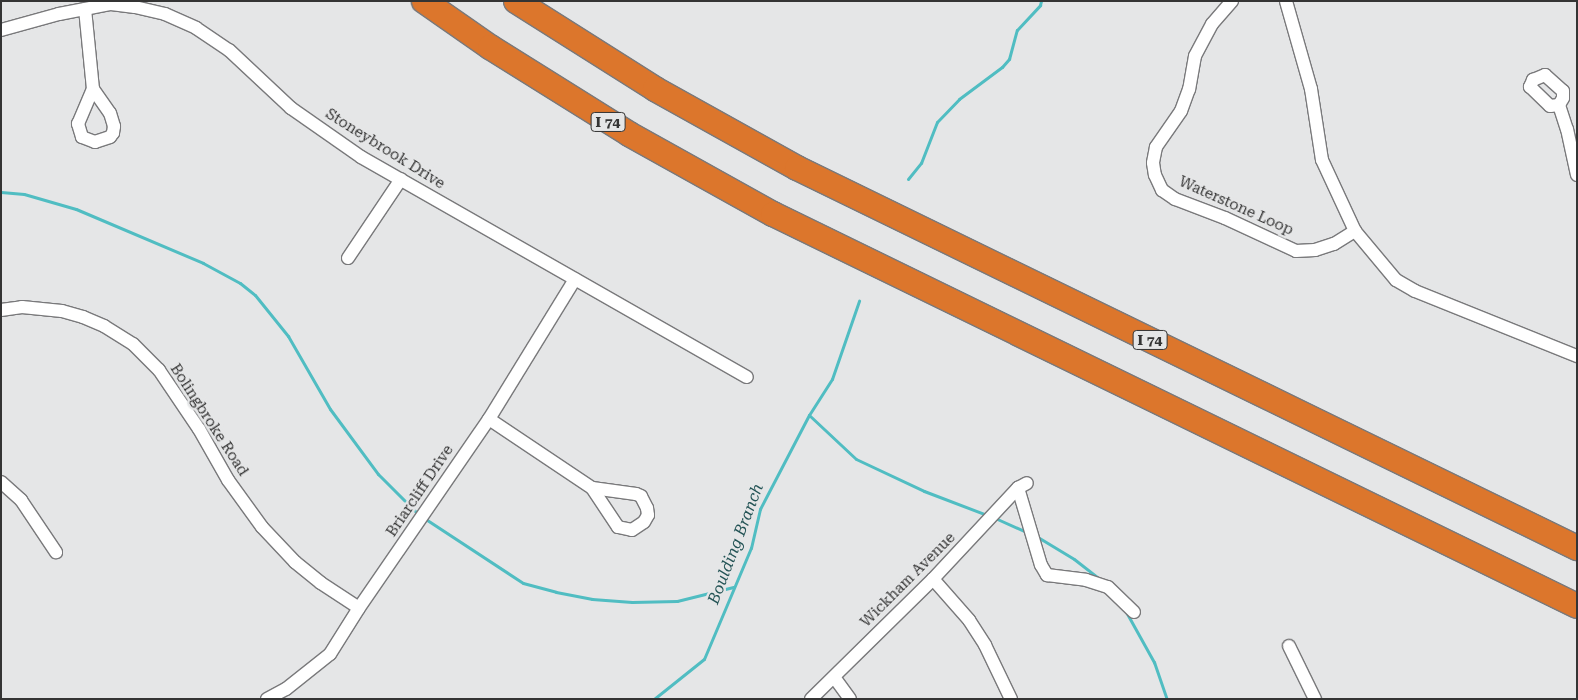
<!DOCTYPE html>
<style>
body{margin:0}
#map{position:relative;width:1578px;height:700px;overflow:hidden;background:#e5e6e7;font-family:"Roboto Serif",serif}
div>[style]{position:absolute}
.stream>*{height:3px;margin:-1.5px;padding:0 1.5px;transform-origin:1.5px;border-radius:1.5px;background:#50bdc2}
.roads{filter:drop-shadow(1px 0 #79797b) drop-shadow(-1px 0 #79797b) drop-shadow(0 1px #79797b) drop-shadow(0 -1px #79797b)}
.street>*{height:12px;margin:-6px;padding:0 6px;transform-origin:6px;border-radius:6px;background:#fff}
.highway>*{height:24px;margin:-12px;padding:0 12px;transform-origin:12px;border-radius:12px;background:#dc762c}
span{translate:-50% -50%;white-space:nowrap;text-align:center;line-height:1.15;-webkit-text-stroke:5px #e5e6e7;paint-order:stroke}
.shield-label span{padding:1px 4px;background:#e5e6e7;border:1px solid;border-radius:4px;-webkit-text-stroke-width:0}
.shield-label{font-size:14px;color:#343434;font-weight:700}
.street-label{font-size:15px;color:#343434}
.water-label{font-size:16px;color:#245456;font-style:italic}
.frame{position:absolute;inset:0;border:2px solid #343434;pointer-events:none}
</style>
<div id="map">
<div class="stream">
<div style="left:908px;top:179px;width:21px;rotate:-51deg"></div>
<div style="left:921px;top:163px;width:44px;rotate:-68.7deg"></div>
<div style="left:937px;top:122px;width:32px;rotate:-46deg"></div>
<div style="left:959px;top:99px;width:54px;rotate:-36.7deg"></div>
<div style="left:1002px;top:67px;width:11px;rotate:-49deg"></div>
<div style="left:1009px;top:59px;width:30px;rotate:-75deg"></div>
<div style="left:1017px;top:30px;width:34px;rotate:-47deg"></div>
<div style="left:1040px;top:5px;width:4px;rotate:-76deg"></div>
<div style="left:1px;top:192px;width:23px;rotate:5deg"></div>
<div style="left:24px;top:194px;width:54px;rotate:16.1deg"></div>
<div style="left:76px;top:209px;width:138px;rotate:23deg"></div>
<div style="left:203px;top:263px;width:42px;rotate:28.4deg"></div>
<div style="left:240px;top:283px;width:19px;rotate:39deg"></div>
<div style="left:255px;top:295px;width:53px;rotate:51.2deg"></div>
<div style="left:288px;top:336px;width:84px;rotate:60.1deg"></div>
<div style="left:330px;top:409px;width:81px;rotate:53.6deg"></div>
<div style="left:378px;top:474px;width:58px;rotate:45deg"></div>
<div style="left:809px;top:415px;width:64px;rotate:43.1deg"></div>
<div style="left:856px;top:459px;width:75px;rotate:25.2deg"></div>
<div style="left:924px;top:491px;width:67px;rotate:20.9deg"></div>
<div style="left:424px;top:518px;width:118px;rotate:33.3deg"></div>
<div style="left:523px;top:583px;width:34px;rotate:15deg"></div>
<div style="left:556px;top:592px;width:37px;rotate:11deg"></div>
<div style="left:592px;top:599px;width:40px;rotate:4.3deg"></div>
<div style="left:632px;top:602px;width:45px;rotate:-1.3deg"></div>
<div style="left:677px;top:601px;width:58px;rotate:-14deg"></div>
<div style="left:995px;top:518px;width:36px;rotate:24deg"></div>
<div style="left:1036px;top:536px;width:44px;rotate:31.2deg"></div>
<div style="left:1074px;top:559px;width:34px;rotate:38deg"></div>
<div style="left:1125px;top:610px;width:60px;rotate:60.9deg"></div>
<div style="left:1154px;top:662px;width:39px;rotate:71deg"></div>
<div style="left:654px;top:699px;width:64px;rotate:-38.7deg"></div>
<div style="left:704px;top:659px;width:121px;rotate:-67.1deg"></div>
<div style="left:751px;top:548px;width:40px;rotate:-77deg"></div>
<div style="left:760px;top:509px;width:106px;rotate:-62.5deg"></div>
<div style="left:809px;top:415px;width:43px;rotate:-57.4deg"></div>
<div style="left:832px;top:379px;width:83px;rotate:-70.9deg"></div>
</div>
<div class="roads">
<div class="street">
<div style="left:1232px;top:1px;width:30px;rotate:131deg"></div>
<div style="left:1212px;top:24px;width:36px;rotate:118deg"></div>
<div style="left:1195px;top:56px;width:34px;rotate:100deg"></div>
<div style="left:1189px;top:89px;width:23px;rotate:110deg"></div>
<div style="left:1181px;top:111px;width:44px;rotate:124.8deg"></div>
<div style="left:1156px;top:147px;width:16px;rotate:101deg"></div>
<div style="left:1153px;top:163px;width:12px;rotate:81deg"></div>
<div style="left:1155px;top:175px;width:17px;rotate:65deg"></div>
<div style="left:1162px;top:190px;width:16px;rotate:35deg"></div>
<div style="left:1175px;top:199px;width:53px;rotate:20.8deg"></div>
<div style="left:1225px;top:218px;width:78px;rotate:24.9deg"></div>
<div style="left:1296px;top:251px;width:19px;rotate:-3deg"></div>
<div style="left:1315px;top:250px;width:20px;rotate:-18deg"></div>
<div style="left:1334px;top:244px;width:25px;rotate:-32deg"></div>
<div style="left:1355px;top:231px;width:78px;rotate:-114.9deg"></div>
<div style="left:1322px;top:160px;width:72px;rotate:-98.8deg"></div>
<div style="left:1311px;top:89px;width:91px;rotate:-105.9deg"></div>
<div style="left:85px;top:9px;width:80px;rotate:84.3deg"></div>
<div style="left:93px;top:89px;width:29px;rotate:55deg"></div>
<div style="left:110px;top:113px;width:14px;rotate:73deg"></div>
<div style="left:114px;top:126px;width:7px;rotate:98deg"></div>
<div style="left:113px;top:133px;width:5px;rotate:127deg"></div>
<div style="left:110px;top:137px;width:16px;rotate:162deg"></div>
<div style="left:95px;top:142px;width:14px;rotate:-159deg"></div>
<div style="left:82px;top:137px;width:14px;rotate:-107deg"></div>
<div style="left:78px;top:124px;width:38px;rotate:-67deg"></div>
<div style="left:1px;top:30px;width:60px;rotate:-15.4deg"></div>
<div style="left:59px;top:14px;width:53px;rotate:-10.9deg"></div>
<div style="left:111px;top:4px;width:24px;rotate:7deg"></div>
<div style="left:135px;top:7px;width:31px;rotate:13deg"></div>
<div style="left:165px;top:14px;width:34px;rotate:24deg"></div>
<div style="left:196px;top:28px;width:40px;rotate:34deg"></div>
<div style="left:229px;top:50px;width:85px;rotate:43.1deg"></div>
<div style="left:291px;top:108px;width:85px;rotate:35deg"></div>
<div style="left:361px;top:157px;width:444px;rotate:29.7deg"></div>
<div style="left:1545px;top:75px;width:24px;rotate:42deg"></div>
<div style="left:1563px;top:91px;width:7px;rotate:90deg"></div>
<div style="left:1563px;top:98px;width:8px;rotate:120deg"></div>
<div style="left:1559px;top:105px;width:9px;rotate:174deg"></div>
<div style="left:1550px;top:106px;width:28px;rotate:-136deg"></div>
<div style="left:1530px;top:87px;width:8px;rotate:-67deg"></div>
<div style="left:1533px;top:80px;width:13px;rotate:-23deg"></div>
<div style="left:1559px;top:105px;width:25px;rotate:72deg"></div>
<div style="left:1567px;top:129px;width:47px;rotate:77.7deg"></div>
<div style="left:1355px;top:231px;width:64px;rotate:50.1deg"></div>
<div style="left:1396px;top:280px;width:22px;rotate:30deg"></div>
<div style="left:1415px;top:291px;width:175px;rotate:21.9deg"></div>
<div style="left:348px;top:258px;width:95px;rotate:-56.1deg"></div>
<div style="left:1px;top:310px;width:21px;rotate:-8deg"></div>
<div style="left:22px;top:307px;width:40px;rotate:5.7deg"></div>
<div style="left:62px;top:311px;width:22px;rotate:16deg"></div>
<div style="left:83px;top:317px;width:23px;rotate:23deg"></div>
<div style="left:104px;top:326px;width:34px;rotate:32deg"></div>
<div style="left:133px;top:344px;width:37px;rotate:45deg"></div>
<div style="left:159px;top:370px;width:71px;rotate:55.9deg"></div>
<div style="left:199px;top:429px;width:59px;rotate:60.4deg"></div>
<div style="left:228px;top:480px;width:58px;rotate:54.1deg"></div>
<div style="left:262px;top:527px;width:48px;rotate:46.7deg"></div>
<div style="left:295px;top:562px;width:33px;rotate:39deg"></div>
<div style="left:321px;top:583px;width:45px;rotate:33.3deg"></div>
<div style="left:489px;top:419px;width:124px;rotate:33.8deg"></div>
<div style="left:592px;top:488px;width:47px;rotate:56.3deg"></div>
<div style="left:618px;top:527px;width:14px;rotate:12deg"></div>
<div style="left:632px;top:530px;width:14px;rotate:-34deg"></div>
<div style="left:644px;top:522px;width:8px;rotate:-60deg"></div>
<div style="left:648px;top:515px;width:7px;rotate:-98deg"></div>
<div style="left:647px;top:508px;width:13px;rotate:-117deg"></div>
<div style="left:641px;top:496px;width:5px;rotate:-158deg"></div>
<div style="left:636px;top:494px;width:44px;rotate:-172.2deg"></div>
<div style="left:1px;top:482px;width:27px;rotate:42deg"></div>
<div style="left:21px;top:500px;width:63px;rotate:56.1deg"></div>
<div style="left:1018px;top:488px;width:80px;rotate:73.4deg"></div>
<div style="left:1041px;top:565px;width:12px;rotate:59deg"></div>
<div style="left:1047px;top:575px;width:39px;rotate:7deg"></div>
<div style="left:1086px;top:580px;width:23px;rotate:18deg"></div>
<div style="left:1108px;top:587px;width:36px;rotate:44deg"></div>
<div style="left:933px;top:579px;width:55px;rotate:48.7deg"></div>
<div style="left:969px;top:620px;width:30px;rotate:57deg"></div>
<div style="left:985px;top:645px;width:60px;rotate:64.3deg"></div>
<div style="left:1289px;top:646px;width:59px;rotate:63.9deg"></div>
<div style="left:834px;top:677px;width:27px;rotate:54deg"></div>
<div style="left:267px;top:699px;width:21px;rotate:-28deg"></div>
<div style="left:286px;top:689px;width:56px;rotate:-38.5deg"></div>
<div style="left:330px;top:654px;width:54px;rotate:-57.8deg"></div>
<div style="left:359px;top:608px;width:229px;rotate:-55.5deg"></div>
<div style="left:489px;top:419px;width:164px;rotate:-58.4deg"></div>
<div style="left:811px;top:699px;width:171px;rotate:-44.5deg"></div>
<div style="left:933px;top:579px;width:125px;rotate:-47deg"></div>
<div style="left:1018px;top:488px;width:10px;rotate:-29deg"></div>
</div>
<div class="highway">
<div style="left:424px;top:1px;width:80px;rotate:34.9deg"></div>
<div style="left:490px;top:47px;width:164px;rotate:32deg"></div>
<div style="left:629px;top:134px;width:165px;rotate:29.1deg"></div>
<div style="left:773px;top:214px;width:894px;rotate:25.99deg"></div>
<div style="left:516px;top:1px;width:165px;rotate:32.3deg"></div>
<div style="left:655px;top:89px;width:162px;rotate:29.1deg"></div>
<div style="left:797px;top:168px;width:868px;rotate:25.97deg"></div>
</div>
</div>
<div class="shield-label">
<span style="left:608px;top:122px">I 74</span>
<span style="left:1150px;top:340px">I 74</span>
</div>
<div class="street-label">
<span style="left:385px;top:149px;rotate:32deg">Stoneybrook Drive</span>
<span style="left:1236px;top:206px;rotate:24deg">Waterstone Loop</span>
<span style="left:209px;top:420px;rotate:57deg">Bolingbroke Road</span>
<span style="left:420px;top:491px;rotate:-56deg">Briarcliff Drive</span>
<span style="left:908px;top:580px;rotate:-45deg">Wickham Avenue</span>
</div>
<div class="water-label">
<span style="left:736px;top:544px;rotate:-69deg">Boulding Branch</span>
</div>
<div class="frame"></div>
</div>
